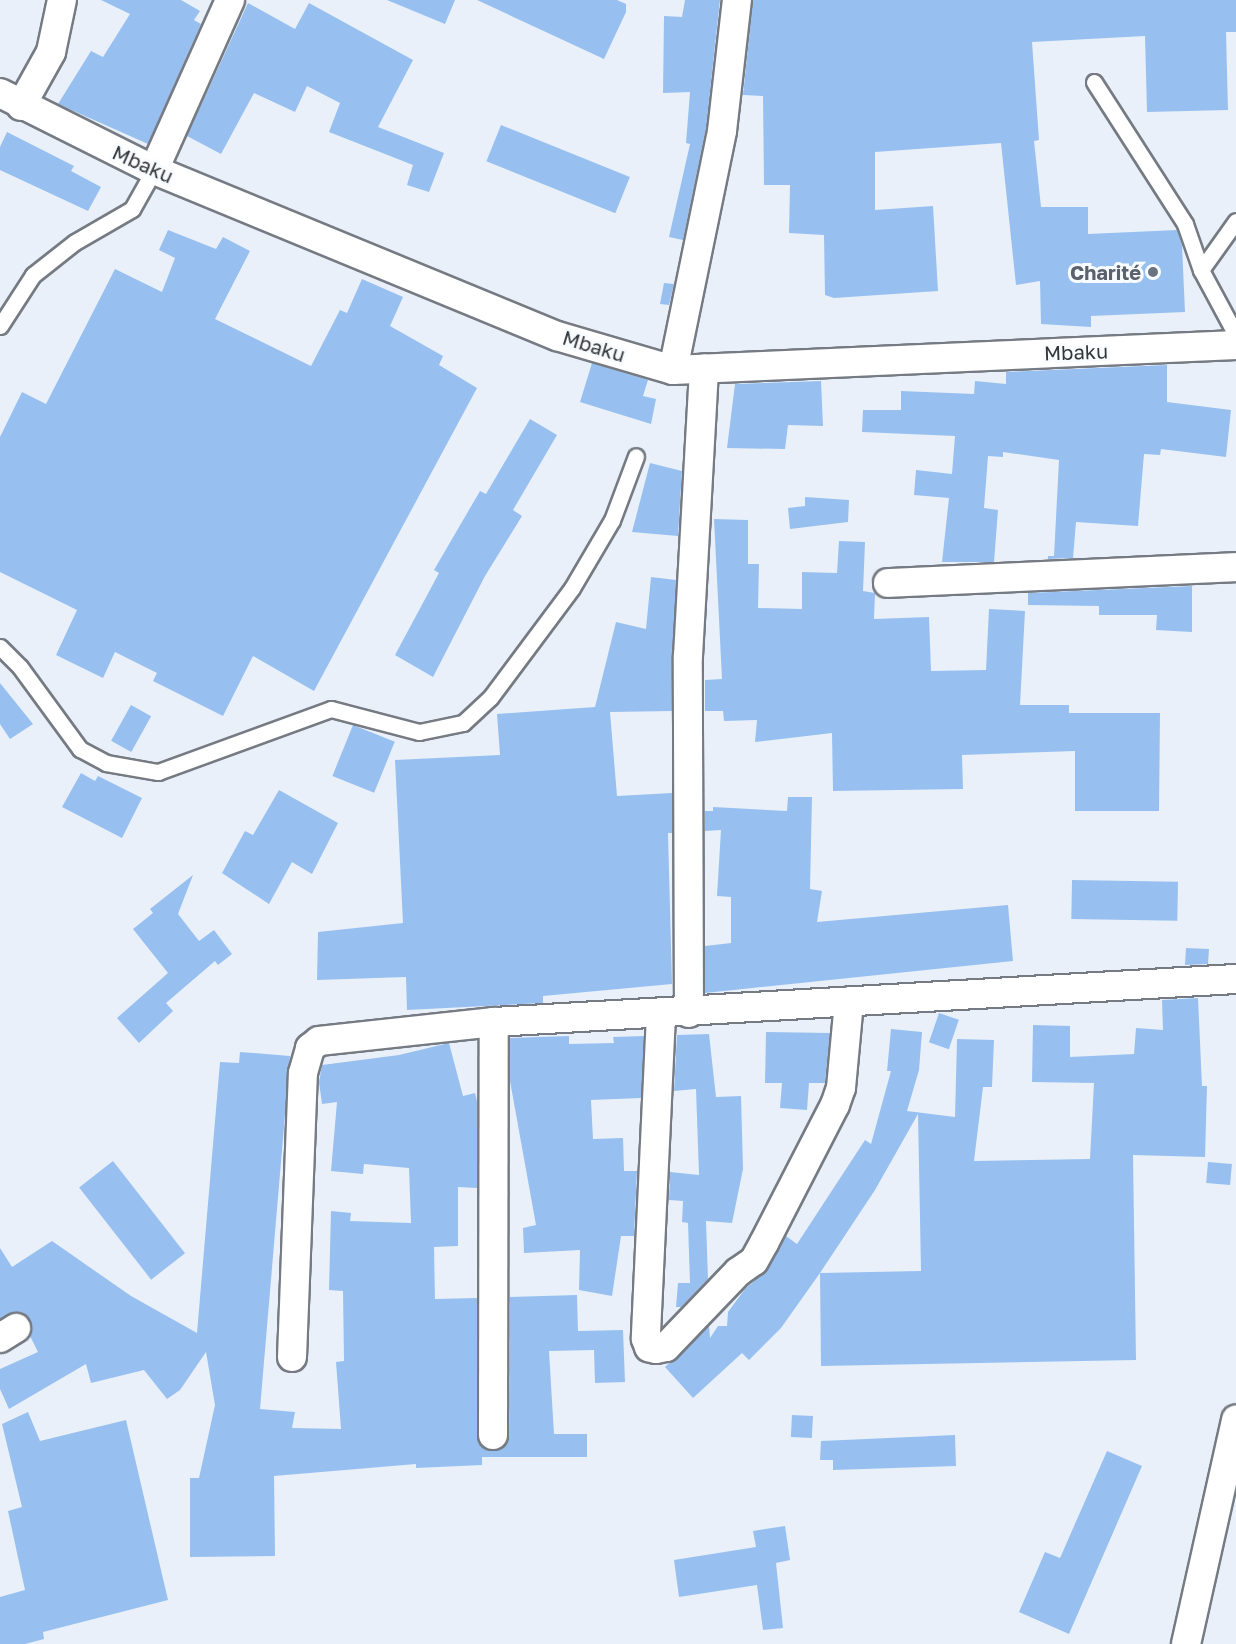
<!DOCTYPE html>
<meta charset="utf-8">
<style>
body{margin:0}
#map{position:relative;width:1236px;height:1644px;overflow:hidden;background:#f9fcff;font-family:"Golos Text",sans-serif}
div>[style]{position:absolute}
.built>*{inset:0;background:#e9f0f9;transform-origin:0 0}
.building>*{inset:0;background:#97c0f0;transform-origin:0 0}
.roads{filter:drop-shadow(2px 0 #767b83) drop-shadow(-2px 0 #767b83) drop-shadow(0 2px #767b83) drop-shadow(0 -2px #767b83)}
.service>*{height:15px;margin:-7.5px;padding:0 7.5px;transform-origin:7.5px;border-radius:7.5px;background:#fff}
.minor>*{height:28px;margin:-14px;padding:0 14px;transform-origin:14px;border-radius:14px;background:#fff}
.dots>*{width:16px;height:16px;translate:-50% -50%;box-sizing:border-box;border:3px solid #f9fcff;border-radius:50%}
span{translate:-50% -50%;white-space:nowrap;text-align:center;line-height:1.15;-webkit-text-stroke:6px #f9fcff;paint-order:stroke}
.street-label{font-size:20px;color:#333639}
.worship-label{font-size:20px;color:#5b616d;font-weight:700}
.right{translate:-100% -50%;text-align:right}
</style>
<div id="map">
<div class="built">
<div style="left:0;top:0;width:1236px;height:1644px"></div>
</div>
<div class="building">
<div style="clip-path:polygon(101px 0,181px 0,200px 11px,194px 20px,201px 24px,148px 144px,58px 104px,91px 51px,103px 57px,130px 14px)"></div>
<div style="clip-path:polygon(387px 0,455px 0,445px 24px)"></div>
<div style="clip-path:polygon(477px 0,617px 0,626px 4px,626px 12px,604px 59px)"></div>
<div style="clip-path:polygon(685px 0,720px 0,706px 128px,683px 240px,669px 237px,690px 144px,686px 143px,690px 92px,663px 93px,664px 16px,682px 17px)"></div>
<div style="clip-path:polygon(753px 0,1236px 0,1236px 32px,1226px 32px,1228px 110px,1147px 112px,1145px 36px,1032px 42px,1039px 140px,1034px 141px,1041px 207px,1088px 207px,1088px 234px,1177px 230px,1182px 245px,1185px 312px,1091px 316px,1091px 327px,1041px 324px,1040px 281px,1016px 285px,1001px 143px,875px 152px,875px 210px,933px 206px,938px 291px,834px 298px,825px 295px,824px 235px,789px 233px,790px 185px,764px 185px,763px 96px,743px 95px)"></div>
<div style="clip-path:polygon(248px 3px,295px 29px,309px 3px,413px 60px,378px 127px,444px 153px,429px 192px,407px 185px,413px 165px,329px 132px,340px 103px,307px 86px,295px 112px,254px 93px,221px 154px,187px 136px)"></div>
<div style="left:501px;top:125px;width:139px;height:39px;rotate:22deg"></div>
<div style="clip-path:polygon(7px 132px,74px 166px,71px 171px,101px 187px,88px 211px,0 170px,0 147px)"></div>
<div style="clip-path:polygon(168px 230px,216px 249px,223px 237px,250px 251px,215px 319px,311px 366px,340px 310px,347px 313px,362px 279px,403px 297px,390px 326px,443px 356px,439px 365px,477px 388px,314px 691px,253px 656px,223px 716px,153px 681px,157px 673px,115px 652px,103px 678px,56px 655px,77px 610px,0 572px,0 437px,22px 392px,46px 404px,115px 269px,162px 292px,175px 258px,159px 250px)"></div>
<div style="clip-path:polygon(664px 283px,674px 284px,669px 305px,660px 304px)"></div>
<div style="clip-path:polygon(592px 363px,648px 380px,643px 396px,656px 399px,651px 424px,580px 402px)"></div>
<div style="clip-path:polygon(1167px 365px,1167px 402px,1231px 410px,1226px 457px,1161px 449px,1160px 455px,1144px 454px,1138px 526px,1076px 522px,1073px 558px,1048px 559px,1048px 556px,1054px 556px,1059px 460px,1003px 452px,1003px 457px,988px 456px,984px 508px,998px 510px,994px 562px,942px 562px,949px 498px,914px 495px,916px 470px,952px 474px,955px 436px,862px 432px,863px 410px,901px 410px,901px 391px,974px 394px,975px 381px,1006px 384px,1006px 372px)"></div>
<div style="clip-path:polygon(821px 381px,823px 426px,788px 425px,785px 449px,727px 448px,735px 384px)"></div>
<div style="clip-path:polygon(530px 419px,557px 435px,513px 510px,522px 516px,485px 576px,433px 677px,395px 655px,439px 573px,434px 570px,480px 491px,486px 494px)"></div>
<div style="clip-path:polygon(650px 463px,682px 471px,678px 536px,632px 532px)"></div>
<div style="clip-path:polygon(805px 497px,849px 500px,848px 522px,790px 529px,788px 508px,805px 506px)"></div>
<div style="clip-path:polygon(714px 519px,748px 520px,748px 564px,759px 564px,758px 608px,802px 609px,802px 572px,837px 573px,839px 541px,865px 542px,863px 591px,875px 593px,874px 619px,929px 617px,931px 671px,986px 670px,989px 609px,1025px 611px,1020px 705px,1069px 705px,1069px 713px,1160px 713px,1159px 811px,1075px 811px,1075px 751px,962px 755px,963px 789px,833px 791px,832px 733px,755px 742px,757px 720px,724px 721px,723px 711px,705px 711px,705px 680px,722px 679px)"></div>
<div style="clip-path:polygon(651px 577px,676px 580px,672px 711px,610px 712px,617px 796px,672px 793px,672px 833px,668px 833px,672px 984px,543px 996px,543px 1003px,407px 1010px,406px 977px,317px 980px,318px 932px,403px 923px,395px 760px,500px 755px,497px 714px,595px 707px,616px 622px,646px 629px)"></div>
<div style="clip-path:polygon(1192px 586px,1192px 632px,1156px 630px,1157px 615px,1099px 615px,1099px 606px,1028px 605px,1028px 593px)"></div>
<div style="clip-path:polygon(0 683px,33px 724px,10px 739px,0 724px)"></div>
<div style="left:131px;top:705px;width:23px;height:41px;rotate:29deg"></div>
<div style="left:353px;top:725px;width:45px;height:55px;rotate:22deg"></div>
<div style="clip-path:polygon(81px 773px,95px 781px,98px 776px,142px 798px,122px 838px,62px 807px)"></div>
<div style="clip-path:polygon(279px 790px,338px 823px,312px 874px,292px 862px,269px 904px,222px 873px,245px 831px,253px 835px)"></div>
<div style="clip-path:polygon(788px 797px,812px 797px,810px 889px,822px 891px,817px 922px,1008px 905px,1013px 961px,705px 993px,705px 946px,731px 943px,731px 897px,717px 896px,721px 830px,705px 831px,705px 811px,713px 811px,713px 807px,787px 811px)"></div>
<div style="clip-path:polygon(193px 875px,178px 914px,199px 941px,214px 930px,232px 954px,218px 965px,215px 961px,166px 1003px,173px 1011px,139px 1043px,117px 1018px,168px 973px,133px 929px,153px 913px,150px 909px)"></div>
<div style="left:1072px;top:880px;width:106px;height:39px;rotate:1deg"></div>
<div style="clip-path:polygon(1186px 948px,1209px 949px,1208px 964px,1185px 965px)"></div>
<div style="clip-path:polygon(evenodd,1198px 998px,1202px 1086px,1207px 1086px,1205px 1157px,1133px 1155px,1136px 1360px,821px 1366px,820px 1273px,781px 1328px,749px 1360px,742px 1353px,693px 1398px,665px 1367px,709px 1326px,710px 1338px,718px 1326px,727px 1326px,728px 1312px,745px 1289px,768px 1269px,786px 1236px,797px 1244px,865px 1140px,871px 1144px,891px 1071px,887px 1071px,891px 1029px,922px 1032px,919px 1070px,907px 1111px,955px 1117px,957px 1039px,994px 1040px,992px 1087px,983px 1087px,974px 1161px,1090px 1159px,1094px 1083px,1032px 1082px,1033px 1025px,1070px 1026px,1070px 1057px,1134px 1054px,1136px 1028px,1163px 1030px,1162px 1000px,1198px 998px,918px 1114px,921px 1271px,820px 1273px,875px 1190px,918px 1114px)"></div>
<div style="left:939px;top:1013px;width:21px;height:31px;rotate:19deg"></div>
<div style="clip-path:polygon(766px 1032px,830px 1033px,825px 1083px,809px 1083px,807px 1110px,780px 1108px,782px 1083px,765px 1083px)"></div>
<div style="clip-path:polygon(709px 1034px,716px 1097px,741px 1096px,743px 1169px,732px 1223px,706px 1221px,708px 1279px,681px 1307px,676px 1307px,678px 1283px,690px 1283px,688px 1223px,682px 1222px,683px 1201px,669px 1200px,670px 1172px,699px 1175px,696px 1089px,674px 1091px,677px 1035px)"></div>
<div style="clip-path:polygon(569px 1036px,569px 1044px,614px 1043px,613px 1037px,644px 1036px,641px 1098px,591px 1100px,593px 1139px,623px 1138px,624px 1171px,637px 1171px,634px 1236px,621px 1236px,612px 1296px,579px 1290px,580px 1250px,524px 1253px,523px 1228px,536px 1225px,510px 1081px,510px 1038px)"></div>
<div style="clip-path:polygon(449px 1043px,463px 1096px,475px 1093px,477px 1101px,477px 1188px,458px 1187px,458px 1246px,434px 1247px,435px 1299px,477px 1298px,478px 1443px,494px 1451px,507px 1444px,509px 1436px,510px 1297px,577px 1295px,578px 1331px,623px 1330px,625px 1382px,595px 1383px,594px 1350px,549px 1351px,554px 1434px,587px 1434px,587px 1457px,482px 1457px,482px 1465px,416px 1468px,416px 1464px,274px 1476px,275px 1556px,190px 1557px,190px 1478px,199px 1478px,215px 1405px,206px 1352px,180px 1390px,167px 1399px,144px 1370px,91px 1383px,86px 1364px,9px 1409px,0 1389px,0 1369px,38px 1352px,30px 1336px,30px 1320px,24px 1314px,15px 1312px,0 1319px,0 1248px,12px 1267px,52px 1241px,131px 1296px,197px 1333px,220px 1062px,239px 1063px,240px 1052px,290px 1056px,260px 1409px,295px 1412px,292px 1428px,341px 1429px,336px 1362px,344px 1361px,343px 1291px,329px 1290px,331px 1211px,351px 1213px,350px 1221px,411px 1223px,409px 1168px,364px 1164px,363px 1174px,331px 1171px,337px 1102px,322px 1104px,319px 1082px,322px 1065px,399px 1055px)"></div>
<div style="left:113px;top:1161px;width:117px;height:43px;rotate:52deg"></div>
<div style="left:1208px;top:1162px;width:24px;height:21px;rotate:5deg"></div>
<div style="clip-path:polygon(28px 1412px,40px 1441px,126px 1420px,168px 1600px,43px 1632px,44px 1639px,25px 1644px,0 1644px,0 1597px,25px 1590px,8px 1511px,22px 1507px,2px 1424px)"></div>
<div style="left:792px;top:1415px;width:21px;height:22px;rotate:3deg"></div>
<div style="clip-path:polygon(955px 1435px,956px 1466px,833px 1470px,833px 1460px,820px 1460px,821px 1441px)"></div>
<div style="clip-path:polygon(1107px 1451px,1142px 1466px,1069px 1634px,1019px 1612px,1045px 1552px,1060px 1558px)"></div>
<div style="clip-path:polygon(785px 1526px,790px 1560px,776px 1563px,783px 1628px,763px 1630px,757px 1585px,679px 1597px,674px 1560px,756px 1547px,753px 1531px)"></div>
</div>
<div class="roads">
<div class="service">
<div style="left:1094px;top:82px;width:169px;rotate:57.3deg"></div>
<div style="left:1185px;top:224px;width:49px;rotate:70.8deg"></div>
<div style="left:1201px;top:270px;width:74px;rotate:61.7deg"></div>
<div style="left:1201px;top:270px;width:60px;rotate:-54.5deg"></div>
<div style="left:0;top:326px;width:61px;rotate:-57.1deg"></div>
<div style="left:33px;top:275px;width:53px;rotate:-38.2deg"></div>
<div style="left:75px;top:242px;width:66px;rotate:-30.1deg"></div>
<div style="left:132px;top:209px;width:45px;rotate:-60.6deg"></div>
<div style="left:0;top:647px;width:28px;rotate:45deg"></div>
<div style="left:20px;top:667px;width:102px;rotate:53.8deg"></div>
<div style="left:80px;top:749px;width:30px;rotate:28deg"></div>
<div style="left:106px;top:763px;width:53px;rotate:9.8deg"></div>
<div style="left:158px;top:772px;width:184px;rotate:-20deg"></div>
<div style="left:331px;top:709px;width:91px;rotate:14.6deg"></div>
<div style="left:419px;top:732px;width:45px;rotate:-11.6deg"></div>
<div style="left:463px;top:723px;width:37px;rotate:-43deg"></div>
<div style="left:490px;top:698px;width:137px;rotate:-53.3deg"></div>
<div style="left:572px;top:588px;width:79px;rotate:-59.5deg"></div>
<div style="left:612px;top:520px;width:68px;rotate:-69.4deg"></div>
</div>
<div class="minor">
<div style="left:0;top:93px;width:172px;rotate:26.6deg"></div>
<div style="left:154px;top:170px;width:436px;rotate:22.4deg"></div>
<div style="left:557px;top:336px;width:121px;rotate:16.3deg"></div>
<div style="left:673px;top:370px;width:564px;rotate:-2.54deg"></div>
<div style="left:21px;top:106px;width:62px;rotate:-60.9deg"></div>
<div style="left:51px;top:52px;width:53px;rotate:-78.1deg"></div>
<div style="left:154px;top:170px;width:186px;rotate:-65.9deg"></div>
<div style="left:673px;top:370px;width:244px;rotate:-78.4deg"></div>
<div style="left:722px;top:131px;width:132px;rotate:-83.5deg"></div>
<div style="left:888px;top:583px;width:348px;rotate:-2.6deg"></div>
<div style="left:689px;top:1013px;width:357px;rotate:-90.2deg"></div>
<div style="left:688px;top:656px;width:288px;rotate:-86.8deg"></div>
<div style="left:661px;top:1015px;width:324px;rotate:92.7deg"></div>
<div style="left:646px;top:1339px;width:9px;rotate:69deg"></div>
<div style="left:649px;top:1347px;width:7px;rotate:16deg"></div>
<div style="left:656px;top:1349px;width:10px;rotate:-11deg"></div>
<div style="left:666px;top:1347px;width:104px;rotate:-46.2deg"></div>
<div style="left:738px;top:1272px;width:19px;rotate:-35deg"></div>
<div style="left:754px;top:1261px;width:21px;rotate:-61deg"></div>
<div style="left:764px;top:1243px;width:155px;rotate:-62.8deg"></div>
<div style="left:835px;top:1105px;width:18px;rotate:-71deg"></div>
<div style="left:841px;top:1088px;width:87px;rotate:-84.7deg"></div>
<div style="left:0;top:1338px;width:19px;rotate:-32deg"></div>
<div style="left:292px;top:1357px;width:284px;rotate:-87.8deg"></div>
<div style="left:303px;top:1073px;width:26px;rotate:-74deg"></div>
<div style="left:310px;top:1048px;width:11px;rotate:-38deg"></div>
<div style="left:319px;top:1041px;width:176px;rotate:-6.2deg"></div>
<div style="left:494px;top:1022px;width:743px;rotate:-3.32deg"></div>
<div style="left:493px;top:1435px;width:413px;rotate:-89.9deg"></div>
<div style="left:1186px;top:1644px;width:230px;rotate:-77.4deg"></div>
</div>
</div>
<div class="dots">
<div style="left:1153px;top:272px;background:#6b7280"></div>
</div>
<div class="street-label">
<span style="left:143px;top:164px;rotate:24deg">Mbaku</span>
<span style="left:594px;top:346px;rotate:17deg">Mbaku</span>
<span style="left:1076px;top:352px;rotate:-2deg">Mbaku</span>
</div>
<div class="worship-label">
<span class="right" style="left:1141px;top:272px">Charité</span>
</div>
</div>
